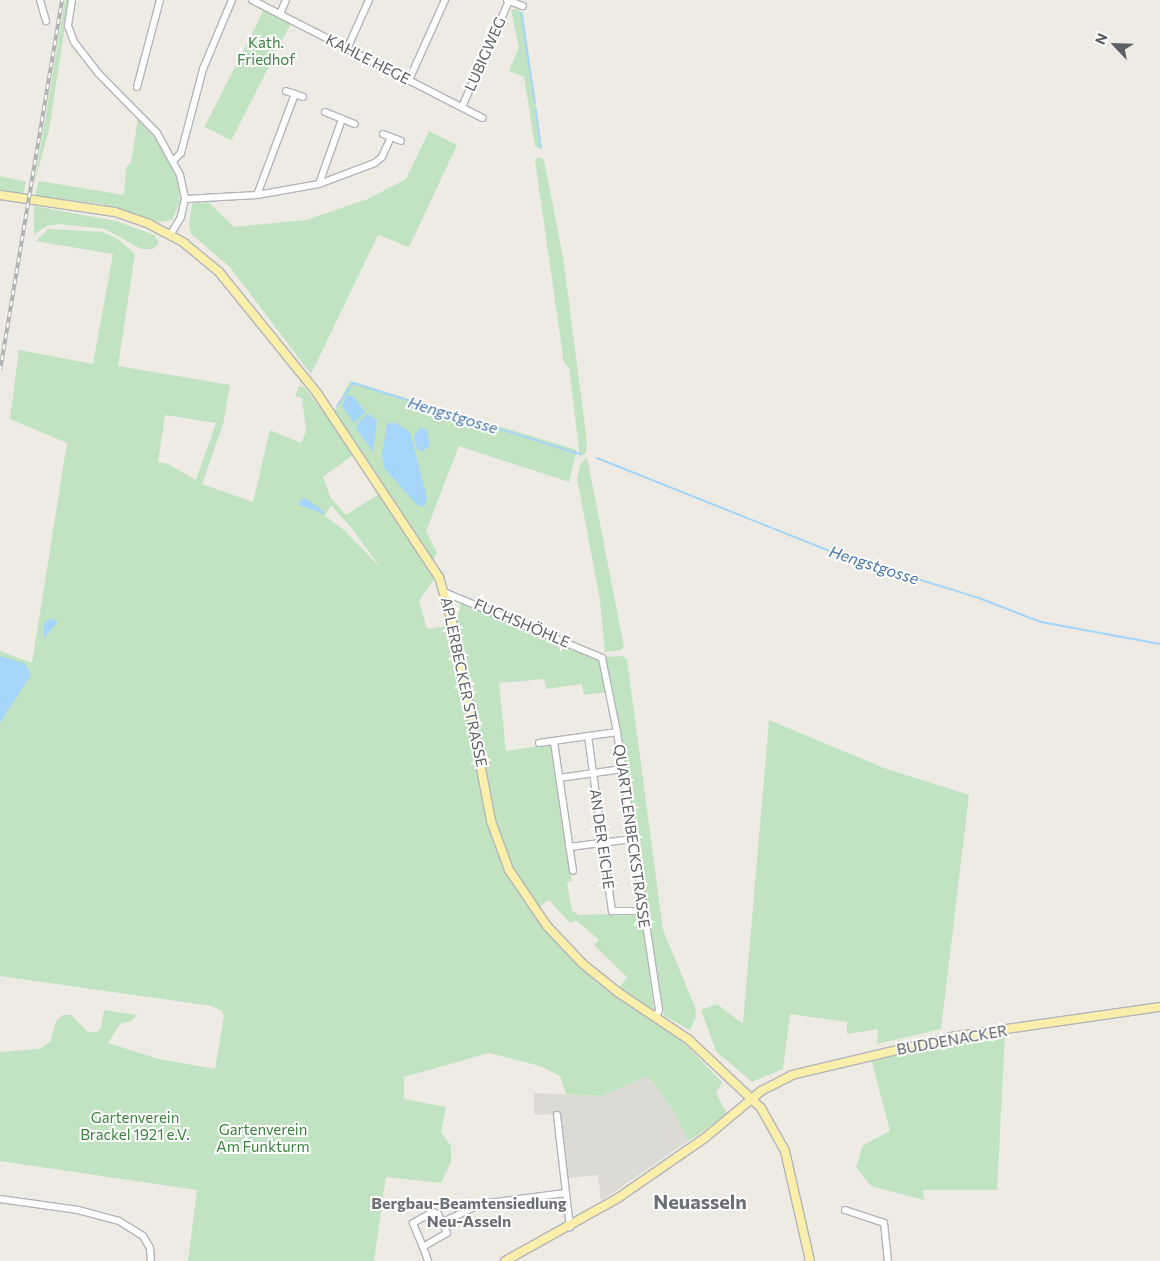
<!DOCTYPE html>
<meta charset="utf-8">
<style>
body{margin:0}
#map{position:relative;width:1160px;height:1261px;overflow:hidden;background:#edebe3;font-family:Commissioner,sans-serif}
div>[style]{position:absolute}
.industrial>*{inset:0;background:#dcdad5}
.green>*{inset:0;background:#c1e3c1;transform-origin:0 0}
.water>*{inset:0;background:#a6d5fa}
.stream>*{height:2px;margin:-1px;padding:0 1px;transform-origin:1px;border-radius:1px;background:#a6d5fa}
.roads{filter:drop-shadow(1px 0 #b3b5ba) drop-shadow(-1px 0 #b3b5ba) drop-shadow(0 1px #b3b5ba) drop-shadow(0 -1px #b3b5ba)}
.minor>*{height:6px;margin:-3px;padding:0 3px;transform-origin:3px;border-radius:3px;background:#fff}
.major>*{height:8px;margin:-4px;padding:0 4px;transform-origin:4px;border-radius:4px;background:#faeeab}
.rail>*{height:4px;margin-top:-2px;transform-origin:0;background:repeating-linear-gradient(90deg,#fff 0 5.5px,#b2b3b3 0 11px);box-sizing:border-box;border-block:1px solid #b2b3b3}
span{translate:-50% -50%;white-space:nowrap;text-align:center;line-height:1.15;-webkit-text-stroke:4px #fff;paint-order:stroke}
.park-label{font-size:15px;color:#3a833e}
.street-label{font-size:15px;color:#5b5f63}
.water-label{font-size:16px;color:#4475ab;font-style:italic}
.neighbourhood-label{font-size:16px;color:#6c7075;font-weight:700}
.district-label{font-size:20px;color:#6c7075;font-weight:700}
.north{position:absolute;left:1090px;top:20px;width:50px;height:50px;-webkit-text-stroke:4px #fff;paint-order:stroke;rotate:294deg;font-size:14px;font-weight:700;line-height:20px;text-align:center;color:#5b5f63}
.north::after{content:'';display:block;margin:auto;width:18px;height:22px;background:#5b5f63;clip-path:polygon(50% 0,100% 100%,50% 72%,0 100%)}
</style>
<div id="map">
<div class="industrial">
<div style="clip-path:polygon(648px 1076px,673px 1110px,688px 1141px,601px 1201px,598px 1175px,568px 1178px,563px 1182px,557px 1115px,534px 1114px,534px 1093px,602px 1096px)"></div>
</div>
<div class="green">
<div style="clip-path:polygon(65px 0,69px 0,49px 130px,34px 185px)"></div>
<div style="clip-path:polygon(517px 9px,523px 13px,542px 150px,535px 146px,524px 77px,509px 71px,519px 47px,511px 10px)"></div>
<div style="left:264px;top:10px;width:30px;height:131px;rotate:27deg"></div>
<div style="clip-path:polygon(138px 119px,160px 144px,178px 179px,180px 202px,172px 220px,158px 222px,102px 204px,35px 196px,39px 181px,124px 195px,126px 168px,131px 162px)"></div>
<div style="clip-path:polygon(429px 131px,457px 145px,409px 247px,378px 235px,311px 374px,229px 266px,191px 234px,189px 224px,192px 204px,208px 202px,234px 227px,306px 220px,368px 199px,406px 179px)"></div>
<div style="clip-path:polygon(538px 157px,544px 160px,563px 257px,587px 442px,586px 453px,580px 457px,569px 367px,564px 363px,535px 160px)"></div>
<div style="clip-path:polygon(0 176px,26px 182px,23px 194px,0 192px)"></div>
<div style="clip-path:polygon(34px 206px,116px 221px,154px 235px,159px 243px,153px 249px,141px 249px,105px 229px,60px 224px,47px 226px,34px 234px)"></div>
<div style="clip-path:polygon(evenodd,48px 229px,103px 232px,118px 239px,135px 254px,118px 366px,230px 385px,223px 425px,202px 484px,253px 502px,270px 430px,301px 443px,306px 432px,302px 398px,295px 396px,299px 386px,304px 387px,336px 428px,353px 455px,323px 477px,331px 498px,346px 515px,379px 494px,434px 579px,419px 601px,427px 629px,453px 625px,497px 845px,557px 938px,686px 1045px,722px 1082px,716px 1093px,727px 1113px,701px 1133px,688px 1141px,673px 1110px,648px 1076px,602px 1096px,566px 1094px,560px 1076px,540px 1066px,489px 1053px,404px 1077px,404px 1099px,446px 1107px,441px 1132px,451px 1146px,451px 1162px,441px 1183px,386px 1177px,374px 1261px,188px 1261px,197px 1190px,0 1161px,0 1052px,39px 1049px,50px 1042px,56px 1021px,63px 1015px,71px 1015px,88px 1032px,97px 1032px,101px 1028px,104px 1010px,137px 1015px,131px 1021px,120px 1024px,108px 1043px,159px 1059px,215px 1069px,224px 1016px,222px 1011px,212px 1006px,0 976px,0 651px,32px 663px,67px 443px,10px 419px,19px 350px,93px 364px,113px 254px,36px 241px,48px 229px,165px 415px,216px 423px,196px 480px,168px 464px,158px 462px,165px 415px,48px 229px,331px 505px,353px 530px,381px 568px,344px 530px,325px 516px,331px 505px)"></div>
<div style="clip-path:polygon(350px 381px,577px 450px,569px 482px,459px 446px,426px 531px,437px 553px,432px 561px,334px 412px)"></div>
<div style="clip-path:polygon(587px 457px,624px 647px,621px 650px,605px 652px,600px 600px,577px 478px,580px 465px)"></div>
<div style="clip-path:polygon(461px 602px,600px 660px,606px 692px,584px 695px,582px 684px,546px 689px,544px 679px,499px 683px,506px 751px,553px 744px,572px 881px,567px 882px,572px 911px,579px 915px,642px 913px,654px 1012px,618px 989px,627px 977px,594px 945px,599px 940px,576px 920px,570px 923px,549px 900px,538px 908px,508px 861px,492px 815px,480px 732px,456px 625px)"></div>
<div style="clip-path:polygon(622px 656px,627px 659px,663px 930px,695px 1007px,696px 1017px,690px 1030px,664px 1016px,621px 733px,605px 657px)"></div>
<div style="clip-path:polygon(769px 720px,884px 768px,969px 795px,941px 1029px,877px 1044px,878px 1029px,847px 1034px,847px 1022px,790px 1014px,783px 1069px,752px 1082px,716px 1051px,701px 1010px,717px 1004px,743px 1024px)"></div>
<div style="clip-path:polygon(1005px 1036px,997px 1190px,923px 1190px,924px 1200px,871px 1186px,856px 1167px,863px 1145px,890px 1131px,871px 1059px)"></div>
</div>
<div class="water">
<div style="clip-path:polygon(347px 395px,354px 397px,365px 412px,354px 423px,342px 406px)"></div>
<div style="clip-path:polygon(368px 414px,377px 420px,373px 452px,356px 428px,360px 420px)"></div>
<div style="clip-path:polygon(387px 423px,396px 423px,410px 432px,427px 498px,424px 507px,417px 505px,384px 468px,382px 455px)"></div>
<div style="clip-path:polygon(420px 427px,427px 430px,429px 441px,429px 446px,422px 452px,417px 449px,414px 437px)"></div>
<div style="clip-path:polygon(305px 498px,322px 510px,324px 514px,299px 505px,301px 499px)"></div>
<div style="clip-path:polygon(50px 618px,58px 622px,44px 638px,44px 624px)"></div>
<div style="clip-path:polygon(0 656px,24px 663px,31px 675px,0 723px)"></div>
</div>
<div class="stream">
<div style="left:521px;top:13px;width:91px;rotate:81.2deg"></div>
<div style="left:536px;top:110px;width:38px;rotate:83deg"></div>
<div style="left:337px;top:406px;width:28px;rotate:-55deg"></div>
<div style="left:353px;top:383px;width:238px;rotate:17.4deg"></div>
<div style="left:597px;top:458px;width:262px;rotate:21.8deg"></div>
<div style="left:840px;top:555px;width:145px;rotate:17.2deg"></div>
<div style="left:979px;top:598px;width:66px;rotate:21.2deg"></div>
<div style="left:1041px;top:622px;width:121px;rotate:10.5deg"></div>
</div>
<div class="roads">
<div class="minor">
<div style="left:40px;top:0;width:22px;rotate:74deg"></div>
<div style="left:72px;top:0;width:26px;rotate:99deg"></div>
<div style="left:68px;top:26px;width:17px;rotate:69deg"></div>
<div style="left:74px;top:42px;width:39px;rotate:52deg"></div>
<div style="left:98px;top:73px;width:84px;rotate:45.5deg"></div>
<div style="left:157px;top:133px;width:48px;rotate:61.3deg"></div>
<div style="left:180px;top:175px;width:25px;rotate:78deg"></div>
<div style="left:185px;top:199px;width:18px;rotate:103deg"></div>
<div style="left:181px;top:217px;width:21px;rotate:121deg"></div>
<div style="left:252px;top:0;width:259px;rotate:27.1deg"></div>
<div style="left:507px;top:0;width:17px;rotate:21deg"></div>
<div style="left:280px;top:14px;width:15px;rotate:-67deg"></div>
<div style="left:347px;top:49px;width:54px;rotate:-65.8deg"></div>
<div style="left:409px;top:80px;width:88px;rotate:-65.8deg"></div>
<div style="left:137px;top:87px;width:90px;rotate:-75.2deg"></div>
<div style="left:286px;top:91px;width:18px;rotate:19deg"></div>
<div style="left:462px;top:107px;width:116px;rotate:-66.1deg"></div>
<div style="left:325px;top:112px;width:32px;rotate:22deg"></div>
<div style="left:383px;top:134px;width:19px;rotate:21deg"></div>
<div style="left:173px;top:161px;width:11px;rotate:-45deg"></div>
<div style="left:181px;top:153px;width:87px;rotate:-75.3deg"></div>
<div style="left:203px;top:69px;width:75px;rotate:-67.2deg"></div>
<div style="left:319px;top:184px;width:69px;rotate:-70.5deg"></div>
<div style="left:257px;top:195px;width:108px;rotate:-69.4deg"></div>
<div style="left:185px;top:199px;width:72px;rotate:-3.2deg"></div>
<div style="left:257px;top:195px;width:63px;rotate:-10.1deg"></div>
<div style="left:319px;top:184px;width:60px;rotate:-20.6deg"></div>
<div style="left:375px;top:163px;width:9px;rotate:-41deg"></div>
<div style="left:382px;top:157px;width:22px;rotate:-66deg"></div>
<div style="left:446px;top:593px;width:169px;rotate:22.6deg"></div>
<div style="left:602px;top:658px;width:76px;rotate:78.5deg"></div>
<div style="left:617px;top:732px;width:281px;rotate:81.4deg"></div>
<div style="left:659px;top:1010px;width:9px;rotate:111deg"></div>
<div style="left:588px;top:736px;width:177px;rotate:82.2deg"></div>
<div style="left:612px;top:911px;width:31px"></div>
<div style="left:554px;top:742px;width:130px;rotate:81.6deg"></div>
<div style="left:539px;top:743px;width:79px;rotate:-8deg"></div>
<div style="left:559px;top:778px;width:64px;rotate:-8.1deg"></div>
<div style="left:569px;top:847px;width:64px;rotate:-7.2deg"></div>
<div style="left:557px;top:1115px;width:113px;rotate:83.4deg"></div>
<div style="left:0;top:1199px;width:79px;rotate:8deg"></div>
<div style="left:78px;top:1210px;width:42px;rotate:15deg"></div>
<div style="left:119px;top:1221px;width:28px;rotate:32deg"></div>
<div style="left:143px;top:1236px;width:14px;rotate:60deg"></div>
<div style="left:150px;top:1248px;width:13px;rotate:86deg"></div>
<div style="left:845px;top:1210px;width:41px;rotate:18.4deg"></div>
<div style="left:884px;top:1223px;width:38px;rotate:84deg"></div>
<div style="left:433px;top:1212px;width:5px;rotate:22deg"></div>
<div style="left:438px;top:1214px;width:21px;rotate:65deg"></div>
<div style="left:447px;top:1233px;width:28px;rotate:150deg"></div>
<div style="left:423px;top:1247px;width:26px;rotate:-113deg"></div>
<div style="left:413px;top:1223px;width:23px;rotate:-29deg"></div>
<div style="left:443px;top:1222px;width:42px;rotate:-25.3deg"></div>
<div style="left:481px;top:1204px;width:85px;rotate:-7.5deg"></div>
<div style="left:423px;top:1247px;width:15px;rotate:70deg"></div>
</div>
<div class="major">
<div style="left:0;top:195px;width:116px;rotate:8.4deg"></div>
<div style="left:115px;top:212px;width:36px;rotate:19deg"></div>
<div style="left:149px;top:224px;width:40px;rotate:28deg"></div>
<div style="left:184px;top:243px;width:45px;rotate:39.6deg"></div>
<div style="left:219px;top:272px;width:156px;rotate:51deg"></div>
<div style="left:317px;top:393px;width:221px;rotate:56.5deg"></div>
<div style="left:439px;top:577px;width:57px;rotate:73.8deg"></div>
<div style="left:455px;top:632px;width:192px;rotate:79.2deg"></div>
<div style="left:491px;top:821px;width:52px;rotate:69.8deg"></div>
<div style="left:509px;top:870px;width:68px;rotate:55.8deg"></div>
<div style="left:547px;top:926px;width:52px;rotate:46.5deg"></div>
<div style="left:583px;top:964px;width:46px;rotate:38.9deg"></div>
<div style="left:619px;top:993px;width:83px;rotate:33.7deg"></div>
<div style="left:688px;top:1039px;width:100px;rotate:43.4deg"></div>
<div style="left:761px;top:1108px;width:49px;rotate:60.8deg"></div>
<div style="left:785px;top:1151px;width:113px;rotate:77.2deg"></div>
<div style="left:505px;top:1261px;width:129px;rotate:-29.1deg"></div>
<div style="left:618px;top:1198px;width:107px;rotate:-34.7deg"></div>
<div style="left:706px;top:1137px;width:72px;rotate:-39.9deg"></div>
<div style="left:761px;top:1091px;width:35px;rotate:-27deg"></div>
<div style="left:792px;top:1075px;width:163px;rotate:-13.4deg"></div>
<div style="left:951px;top:1037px;width:211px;rotate:-8.2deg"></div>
</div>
</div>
<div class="rail">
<div style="left:0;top:371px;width:376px;rotate:-80.5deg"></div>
</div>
<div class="park-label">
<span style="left:266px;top:51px">Kath.<br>Friedhof</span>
<span style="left:135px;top:1126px">Gartenverein<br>Brackel 1921 e.V.</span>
<span style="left:263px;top:1138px">Gartenverein<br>Am Funkturm</span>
</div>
<div class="street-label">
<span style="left:485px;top:54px;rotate:-66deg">LUBIGWEG</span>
<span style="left:368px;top:59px;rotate:27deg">KAHLE HEGE</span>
<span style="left:522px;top:623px;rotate:23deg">FUCHSHÖHLE</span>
<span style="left:464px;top:682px;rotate:78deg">APLERBECKER STRASSE</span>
<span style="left:632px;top:836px;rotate:82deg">QUARTLENBECKSTRASSE</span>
<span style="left:602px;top:839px;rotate:82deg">AN DER EICHE</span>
<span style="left:952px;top:1040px;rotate:-10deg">BUDDENACKER</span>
</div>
<div class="water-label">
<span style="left:453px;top:415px;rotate:17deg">Hengstgosse</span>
<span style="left:874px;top:565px;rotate:18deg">Hengstgosse</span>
</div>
<div class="neighbourhood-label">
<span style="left:469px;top:1212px">Bergbau-Beamtensiedlung<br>Neu-Asseln</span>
</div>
<div class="district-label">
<span style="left:700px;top:1201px">Neuasseln</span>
</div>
<div class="north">N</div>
</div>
